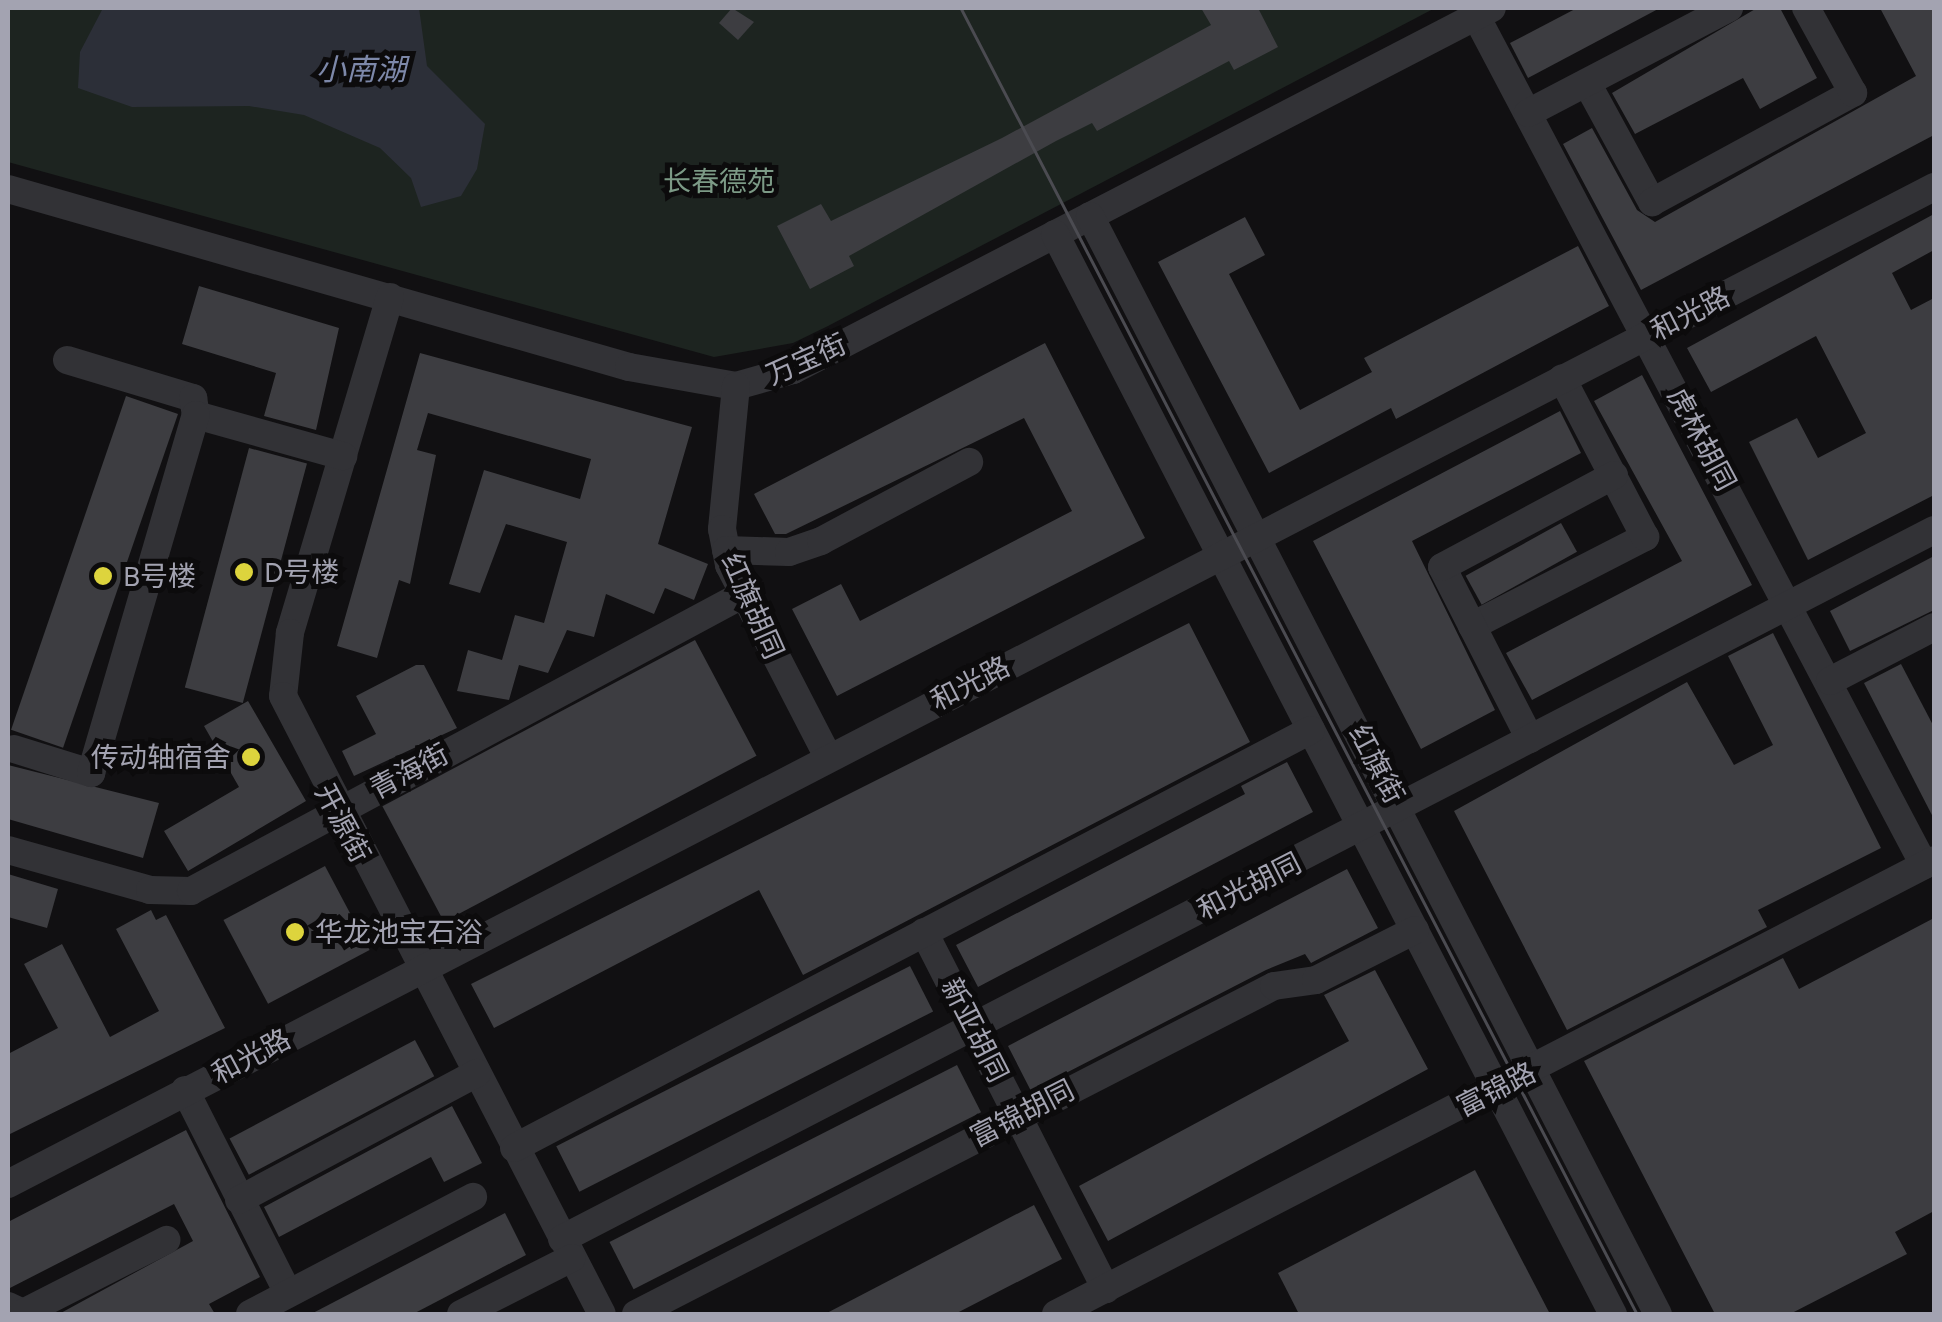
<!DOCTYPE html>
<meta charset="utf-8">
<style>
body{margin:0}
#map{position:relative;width:1942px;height:1322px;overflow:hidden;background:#111012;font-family:Figtree,"Noto Sans SC",sans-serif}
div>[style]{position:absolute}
.green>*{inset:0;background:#1d2420}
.water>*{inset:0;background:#2c2f38}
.building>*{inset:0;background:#3d3d41;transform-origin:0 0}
.minor>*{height:28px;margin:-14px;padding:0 14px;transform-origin:14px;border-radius:14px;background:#323236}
.tram>*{height:2.5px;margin:-1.25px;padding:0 1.25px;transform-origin:1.25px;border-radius:1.25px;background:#4b4b51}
.dots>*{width:28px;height:28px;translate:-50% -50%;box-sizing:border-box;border:5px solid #0c0b0c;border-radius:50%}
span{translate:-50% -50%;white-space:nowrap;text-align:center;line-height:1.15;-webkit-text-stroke:10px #0c0b0c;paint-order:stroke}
.park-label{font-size:28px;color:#7c9a86}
.street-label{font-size:28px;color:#a3a3b1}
.poi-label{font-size:28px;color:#a3a3b1}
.left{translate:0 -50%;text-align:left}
.right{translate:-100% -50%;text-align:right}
.water-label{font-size:30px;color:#7d88a9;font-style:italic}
.frame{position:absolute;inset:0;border:10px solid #a3a3b1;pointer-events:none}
</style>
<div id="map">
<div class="green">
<div style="clip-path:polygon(8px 8px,1435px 8px,828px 326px,793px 343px,714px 357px,8px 162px)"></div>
</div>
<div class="water">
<div style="clip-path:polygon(103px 8px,419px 8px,427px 66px,485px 124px,477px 169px,461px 196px,421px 207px,411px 178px,380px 148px,304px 115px,249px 106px,132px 107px,78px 88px,80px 52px)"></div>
</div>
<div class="building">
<div style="clip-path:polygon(732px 8px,754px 22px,738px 40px,719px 23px)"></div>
<div style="clip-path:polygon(1201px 8px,1258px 8px,1278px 47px,1234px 70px,1229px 61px,1097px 131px,1092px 123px,1056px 141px,849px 256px,854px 266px,810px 289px,777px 226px,821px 204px,831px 221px,1002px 138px,1211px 25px)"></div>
<div style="clip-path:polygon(1577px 8px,1660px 8px,1528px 78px,1510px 43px)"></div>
<div style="clip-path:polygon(1757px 8px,1780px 8px,1817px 78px,1760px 109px,1743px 78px,1635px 134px,1612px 93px)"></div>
<div style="clip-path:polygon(1880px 8px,1934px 8px,1934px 135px,1641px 290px,1563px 144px,1592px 128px,1637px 210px,1655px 222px,1916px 76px)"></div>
<div style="clip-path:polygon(1934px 214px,1934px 250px,1892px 273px,1911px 310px,1934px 298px,1934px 495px,1808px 560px,1749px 442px,1797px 418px,1818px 458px,1866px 433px,1816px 336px,1711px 392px,1687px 348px)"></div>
<div style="clip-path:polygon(1245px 217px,1265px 255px,1229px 274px,1300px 410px,1372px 372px,1364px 358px,1578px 246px,1609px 306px,1396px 419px,1391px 408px,1269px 473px,1158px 262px)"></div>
<div style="clip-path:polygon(199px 286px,339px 328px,316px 430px,264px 416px,276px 373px,182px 344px)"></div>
<div style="clip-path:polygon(1045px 343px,1145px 538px,837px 696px,792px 609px,841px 584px,860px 621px,1072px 511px,1024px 418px,786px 534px,775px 534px,754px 494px)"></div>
<div style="clip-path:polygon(420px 353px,692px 427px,658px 544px,708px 564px,694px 600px,665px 588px,654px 614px,606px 594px,594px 637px,567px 630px,548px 673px,519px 665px,509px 700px,457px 691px,468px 650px,502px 660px,515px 615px,544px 623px,567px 542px,506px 524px,480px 593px,449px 584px,484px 470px,580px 499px,591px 459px,428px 413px,417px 450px,436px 455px,410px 584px,399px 580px,377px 658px,337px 646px)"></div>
<div style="clip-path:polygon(1642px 375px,1752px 585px,1532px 700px,1506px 653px,1682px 561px,1594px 401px)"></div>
<div style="left:126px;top:396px;width:55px;height:353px;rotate:19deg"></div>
<div style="clip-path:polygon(1560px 411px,1581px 453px,1412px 541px,1495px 710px,1421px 749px,1313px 541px)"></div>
<div style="left:249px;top:448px;width:60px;height:248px;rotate:15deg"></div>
<div style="left:1561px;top:523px;width:33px;height:109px;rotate:61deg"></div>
<div style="clip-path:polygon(1934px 556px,1934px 610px,1850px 651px,1830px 611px)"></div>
<div style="clip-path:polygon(1189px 623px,1250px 742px,803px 975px,759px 890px,494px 1028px,471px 984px)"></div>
<div style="clip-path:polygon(1773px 633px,1881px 848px,1758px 910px,1767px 927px,1567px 1030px,1454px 811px,1687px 682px,1734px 765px,1773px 745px,1728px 656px)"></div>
<div style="left:695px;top:640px;width:131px;height:354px;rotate:62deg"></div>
<div style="clip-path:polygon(1901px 664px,1934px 727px,1934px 819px,1864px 683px)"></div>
<div style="clip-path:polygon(416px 665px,424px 665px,457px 728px,354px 776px,342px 751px,376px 734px,356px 696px)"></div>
<div style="clip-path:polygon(248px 701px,306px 801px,188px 871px,164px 831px,239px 787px,204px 726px)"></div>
<div style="clip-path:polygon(1287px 762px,1313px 812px,978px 987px,956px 945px,1245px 794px,1241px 786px)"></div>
<div style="clip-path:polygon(8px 765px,159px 803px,143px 858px,8px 819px)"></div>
<div style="left:325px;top:866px;width:95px;height:115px;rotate:62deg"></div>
<div style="clip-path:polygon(1347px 869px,1378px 928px,1311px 963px,1305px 954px,1266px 970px,1031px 1091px,1008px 1046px)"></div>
<div style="clip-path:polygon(8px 874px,58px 889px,47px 928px,8px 917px)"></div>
<div style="clip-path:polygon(151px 910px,156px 920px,166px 915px,225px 1028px,8px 1135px,8px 1054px,58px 1028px,24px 964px,62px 944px,110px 1037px,159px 1011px,116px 929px)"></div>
<div style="clip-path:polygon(1934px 918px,1934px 1211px,1895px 1232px,1907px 1254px,1790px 1314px,1715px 1314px,1584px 1061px,1783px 958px,1799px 989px)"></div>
<div style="left:910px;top:966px;width:51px;height:397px;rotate:63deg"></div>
<div style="clip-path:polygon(1375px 970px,1428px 1069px,1108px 1241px,1079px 1186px,1349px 1041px,1324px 995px)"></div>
<div style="left:415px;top:1040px;width:41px;height:210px;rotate:62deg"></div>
<div style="left:957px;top:1065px;width:53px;height:390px;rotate:63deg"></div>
<div style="clip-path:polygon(452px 1106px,482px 1163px,444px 1182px,431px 1157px,279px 1237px,264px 1207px)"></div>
<div style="clip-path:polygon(186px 1130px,260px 1277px,209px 1304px,215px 1314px,59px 1314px,193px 1241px,174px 1204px,8px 1289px,8px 1222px)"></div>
<div style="clip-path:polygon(1475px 1170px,1550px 1314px,1299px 1314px,1278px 1273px)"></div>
<div style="clip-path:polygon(1034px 1205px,1062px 1259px,955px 1314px,825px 1314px)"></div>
<div style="clip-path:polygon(505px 1213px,526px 1255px,413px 1314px,311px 1314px)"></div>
</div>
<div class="minor">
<div style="left:1476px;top:16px;width:960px;rotate:62.18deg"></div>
<div style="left:1587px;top:83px;width:136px;rotate:61.4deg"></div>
<div style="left:1652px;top:202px;width:229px;rotate:-28.5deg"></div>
<div style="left:1853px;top:93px;width:97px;rotate:-118.9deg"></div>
<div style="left:1528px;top:113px;width:227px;rotate:-27.6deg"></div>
<div style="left:8px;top:189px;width:646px;rotate:15.99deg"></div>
<div style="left:629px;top:367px;width:109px;rotate:10.1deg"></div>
<div style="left:736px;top:386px;width:59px;rotate:-15.7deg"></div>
<div style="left:793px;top:370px;width:787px;rotate:-27.38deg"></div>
<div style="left:1090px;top:216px;width:1236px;rotate:62.65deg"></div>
<div style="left:1055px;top:234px;width:1216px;rotate:62.68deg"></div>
<div style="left:390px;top:297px;width:351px;rotate:106.6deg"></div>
<div style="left:290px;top:633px;width:63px;rotate:96.3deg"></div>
<div style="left:283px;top:696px;width:695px;rotate:62.7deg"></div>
<div style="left:67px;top:360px;width:132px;rotate:16.8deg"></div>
<div style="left:193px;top:398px;width:17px;rotate:80deg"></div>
<div style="left:196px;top:415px;width:153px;rotate:15.6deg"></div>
<div style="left:736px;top:386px;width:144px;rotate:95.6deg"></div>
<div style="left:722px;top:529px;width:37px;rotate:79deg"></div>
<div style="left:729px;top:565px;width:214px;rotate:62.7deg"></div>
<div style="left:726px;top:550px;width:63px;rotate:1.8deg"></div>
<div style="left:789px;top:552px;width:34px;rotate:-19deg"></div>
<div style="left:821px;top:541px;width:168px;rotate:-28.1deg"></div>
<div style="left:1472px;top:626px;width:195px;rotate:-27.2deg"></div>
<div style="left:1645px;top:537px;width:179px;rotate:-117.6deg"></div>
<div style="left:1830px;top:681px;width:117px;rotate:-27.4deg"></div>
<div style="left:1530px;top:739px;width:193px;rotate:-117.1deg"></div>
<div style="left:1442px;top:567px;width:195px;rotate:-28.1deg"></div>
<div style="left:14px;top:749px;width:81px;rotate:17.3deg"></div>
<div style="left:91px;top:773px;width:373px;rotate:-73.7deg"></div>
<div style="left:8px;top:850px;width:148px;rotate:15.7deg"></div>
<div style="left:150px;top:890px;width:41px;rotate:1.4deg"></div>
<div style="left:191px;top:891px;width:625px;rotate:-28.24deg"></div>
<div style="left:924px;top:932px;width:401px;rotate:63deg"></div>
<div style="left:185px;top:1090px;width:228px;rotate:63.1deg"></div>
<div style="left:514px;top:1148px;width:900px;rotate:-27.68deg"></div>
<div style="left:8px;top:1184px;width:2169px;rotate:-27.37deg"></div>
<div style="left:239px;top:1200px;width:270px;rotate:-28.1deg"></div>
<div style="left:562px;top:1239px;width:1544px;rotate:-27.33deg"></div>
<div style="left:8px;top:1306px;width:17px;rotate:25deg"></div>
<div style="left:23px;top:1313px;width:161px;rotate:-27deg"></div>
<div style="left:250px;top:1314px;width:252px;rotate:-27.7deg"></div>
<div style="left:461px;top:1314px;width:124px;rotate:-26.8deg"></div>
<div style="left:636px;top:1314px;width:717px;rotate:-27.21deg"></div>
<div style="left:1274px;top:986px;width:42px;rotate:-8.1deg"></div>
<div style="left:1316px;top:980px;width:111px;rotate:-26.8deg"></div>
<div style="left:1056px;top:1314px;width:988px;rotate:-27.34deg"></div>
</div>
<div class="tram">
<div style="left:961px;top:8px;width:1471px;rotate:62.63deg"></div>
</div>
<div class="dots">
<div style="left:244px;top:572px;background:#ddd43d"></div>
<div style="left:103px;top:576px;background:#ddd43d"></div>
<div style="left:251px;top:757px;background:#ddd43d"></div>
<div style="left:295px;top:932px;background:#ddd43d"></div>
</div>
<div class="park-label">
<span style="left:719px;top:181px">长春德苑</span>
</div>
<div class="street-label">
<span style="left:1690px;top:313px;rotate:-27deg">和光路</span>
<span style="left:806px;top:359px;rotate:-24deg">万宝街</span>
<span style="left:1702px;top:439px;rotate:62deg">虎林胡同</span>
<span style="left:753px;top:606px;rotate:66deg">红旗胡同</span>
<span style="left:970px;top:683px;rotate:-27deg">和光路</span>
<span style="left:1377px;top:764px;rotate:62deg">红旗街</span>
<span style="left:409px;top:771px;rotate:-28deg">青海街</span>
<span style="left:343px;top:823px;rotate:62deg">开源街</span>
<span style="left:1249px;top:886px;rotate:-27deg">和光胡同</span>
<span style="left:975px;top:1030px;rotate:63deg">新亚胡同</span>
<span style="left:251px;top:1056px;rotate:-28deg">和光路</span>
<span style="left:1496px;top:1089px;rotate:-27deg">富锦路</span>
<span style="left:1022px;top:1113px;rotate:-27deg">富锦胡同</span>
</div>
<div class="poi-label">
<span class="left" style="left:264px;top:572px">D号楼</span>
<span class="left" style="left:123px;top:576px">B号楼</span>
<span class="right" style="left:231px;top:757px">传动轴宿舍</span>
<span class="left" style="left:315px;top:932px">华龙池宝石浴</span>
</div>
<div class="water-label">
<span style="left:361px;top:70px">小南湖</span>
</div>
<div class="frame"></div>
</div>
